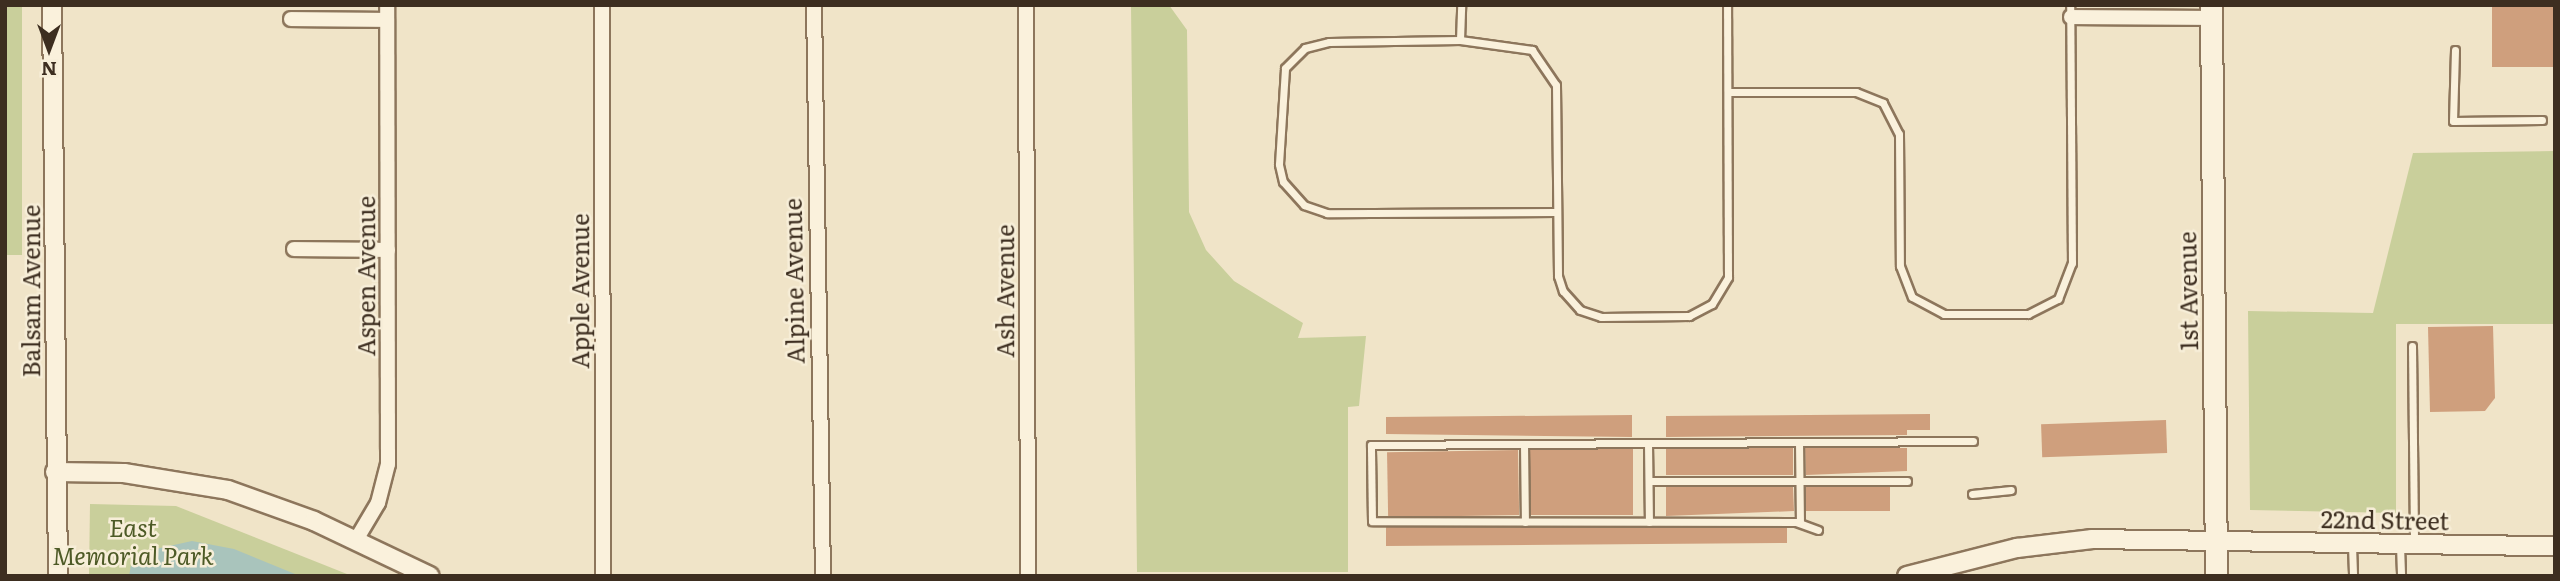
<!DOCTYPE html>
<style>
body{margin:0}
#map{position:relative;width:2560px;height:581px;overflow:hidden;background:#f0e4c8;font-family:Literata,serif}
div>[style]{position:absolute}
.green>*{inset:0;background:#c9cf9b;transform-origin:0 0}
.water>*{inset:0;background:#a9c4bc}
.building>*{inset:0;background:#cf9f7d;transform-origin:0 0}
.roads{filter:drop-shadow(2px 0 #8d765c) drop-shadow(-2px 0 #8d765c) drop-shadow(0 2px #8d765c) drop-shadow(0 -2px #8d765c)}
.service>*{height:7px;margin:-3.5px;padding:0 3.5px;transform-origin:3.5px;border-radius:3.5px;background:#faf1dc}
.minor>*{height:14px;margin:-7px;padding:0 7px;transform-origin:7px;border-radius:7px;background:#faf1dc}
.tertiary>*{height:18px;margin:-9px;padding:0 9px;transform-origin:9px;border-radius:9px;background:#faf1dc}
.secondary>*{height:21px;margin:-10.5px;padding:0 10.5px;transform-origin:10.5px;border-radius:10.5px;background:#faf1dc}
span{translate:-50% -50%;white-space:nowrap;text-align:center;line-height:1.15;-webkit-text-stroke:5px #f7eed8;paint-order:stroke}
.street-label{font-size:24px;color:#3d2e20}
.park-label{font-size:24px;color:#4d5a26;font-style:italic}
.frame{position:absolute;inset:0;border:7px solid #3d2e20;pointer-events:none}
.north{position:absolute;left:14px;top:14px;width:70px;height:70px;-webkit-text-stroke:5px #f7eed8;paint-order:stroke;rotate:180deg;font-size:19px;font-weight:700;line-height:28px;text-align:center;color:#3d2e20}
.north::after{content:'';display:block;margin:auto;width:24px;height:32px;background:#3d2e20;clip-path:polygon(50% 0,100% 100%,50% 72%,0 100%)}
</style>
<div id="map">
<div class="green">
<div style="left:5px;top:5px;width:17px;height:250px"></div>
<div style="clip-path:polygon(1131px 5px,1169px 5px,1187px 30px,1189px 212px,1206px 250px,1234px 281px,1303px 323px,1298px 338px,1366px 336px,1359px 406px,1348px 407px,1348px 572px,1137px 572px)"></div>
<div style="clip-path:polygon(2555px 151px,2555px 324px,2396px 324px,2396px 513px,2250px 510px,2248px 311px,2373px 313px,2413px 153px)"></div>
<div style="clip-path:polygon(90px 504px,176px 506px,352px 576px,89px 576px)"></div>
</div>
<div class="water">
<div style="clip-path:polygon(192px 541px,234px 549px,300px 576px,129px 576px,133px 554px)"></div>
</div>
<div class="building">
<div style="left:2492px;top:5px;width:62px;height:62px"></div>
<div style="clip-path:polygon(2493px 326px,2495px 398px,2485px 411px,2430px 412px,2428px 327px)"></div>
<div style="clip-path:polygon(1930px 414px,1930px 430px,1907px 430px,1907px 435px,1666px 437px,1666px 416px)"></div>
<div style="clip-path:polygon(1632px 415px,1632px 437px,1386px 434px,1386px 417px)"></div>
<div style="left:2166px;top:420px;width:33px;height:125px;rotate:88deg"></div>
<div style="left:1793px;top:448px;width:27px;height:127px;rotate:90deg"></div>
<div style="clip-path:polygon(1805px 448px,1907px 448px,1907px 471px,1806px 475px)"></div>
<div style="left:1633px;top:449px;width:66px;height:103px;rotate:90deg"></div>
<div style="left:1518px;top:450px;width:65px;height:131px;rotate:89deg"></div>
<div style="clip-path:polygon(1666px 487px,1793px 487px,1794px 511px,1666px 516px)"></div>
<div style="left:1806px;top:487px;width:84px;height:24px"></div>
<div style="clip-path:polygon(1386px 527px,1787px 528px,1787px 543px,1386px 546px)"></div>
</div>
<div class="roads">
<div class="service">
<div style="left:1460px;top:40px;width:35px;rotate:-88deg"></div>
<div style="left:2455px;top:50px;width:71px;rotate:91.6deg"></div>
<div style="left:2453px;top:121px;width:89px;rotate:-0.6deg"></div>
<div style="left:1728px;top:92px;width:128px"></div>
<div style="left:1856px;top:92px;width:29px;rotate:22deg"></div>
<div style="left:1883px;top:103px;width:35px;rotate:63deg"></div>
<div style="left:1899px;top:134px;width:132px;rotate:89.6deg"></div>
<div style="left:1900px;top:266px;width:33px;rotate:69deg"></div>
<div style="left:1912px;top:297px;width:36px;rotate:28deg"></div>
<div style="left:1944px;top:314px;width:84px"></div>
<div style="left:2028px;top:314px;width:34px;rotate:-27deg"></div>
<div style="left:2058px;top:299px;width:39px;rotate:-69deg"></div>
<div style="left:2072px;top:263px;width:258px;rotate:-90.4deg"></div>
<div style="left:1556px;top:212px;width:229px;rotate:179.7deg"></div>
<div style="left:1327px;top:213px;width:24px;rotate:-161deg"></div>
<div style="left:1304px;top:205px;width:31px;rotate:-132deg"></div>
<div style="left:1283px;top:182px;width:18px;rotate:-103deg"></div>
<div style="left:1279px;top:164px;width:96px;rotate:-86.4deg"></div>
<div style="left:1285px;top:68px;width:28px;rotate:-45deg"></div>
<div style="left:1305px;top:48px;width:25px;rotate:-14deg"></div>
<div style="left:1329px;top:42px;width:131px;rotate:-0.9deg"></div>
<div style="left:1460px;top:40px;width:73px;rotate:7.9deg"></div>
<div style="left:1532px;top:50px;width:42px;rotate:55.6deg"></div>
<div style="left:1556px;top:85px;width:191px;rotate:89.4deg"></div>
<div style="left:1558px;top:276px;width:16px;rotate:72deg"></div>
<div style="left:1563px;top:291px;width:25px;rotate:48deg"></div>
<div style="left:1580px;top:310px;width:22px;rotate:18deg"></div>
<div style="left:1601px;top:317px;width:88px;rotate:-0.7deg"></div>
<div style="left:1689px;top:316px;width:26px;rotate:-28deg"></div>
<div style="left:1712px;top:304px;width:31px;rotate:-59deg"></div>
<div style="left:1728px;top:277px;width:272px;rotate:-90.2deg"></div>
<div style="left:2412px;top:346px;width:197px;rotate:89.4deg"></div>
<div style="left:1799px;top:442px;width:81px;rotate:89.3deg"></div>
<div style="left:1648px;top:443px;width:79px;rotate:89.3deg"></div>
<div style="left:1524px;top:444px;width:78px;rotate:89.3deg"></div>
<div style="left:1649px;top:481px;width:258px"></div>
<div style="left:1972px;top:494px;width:39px;rotate:-6deg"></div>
<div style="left:1818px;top:530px;width:23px;rotate:-160deg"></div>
<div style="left:1796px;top:522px;width:424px;rotate:-179.9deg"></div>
<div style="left:1372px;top:521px;width:76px;rotate:-90.8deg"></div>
<div style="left:1371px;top:445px;width:602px;rotate:-0.38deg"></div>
<div style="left:2352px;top:545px;width:31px;rotate:88deg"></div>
<div style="left:2400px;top:545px;width:31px;rotate:88deg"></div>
</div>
<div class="minor">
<div style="left:602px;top:5px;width:571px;rotate:89.9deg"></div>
<div style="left:814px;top:5px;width:571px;rotate:89.1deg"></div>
<div style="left:1026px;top:5px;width:571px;rotate:89.8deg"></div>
<div style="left:2071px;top:17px;width:140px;rotate:0.4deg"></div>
<div style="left:291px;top:19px;width:96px;rotate:0.6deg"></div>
<div style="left:294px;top:249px;width:94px;rotate:0.6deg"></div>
<div style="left:356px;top:540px;width:43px;rotate:-59.3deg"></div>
<div style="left:378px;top:503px;width:40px;rotate:-75.6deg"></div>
<div style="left:388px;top:464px;width:459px;rotate:-90.1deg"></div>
</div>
<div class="tertiary">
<div style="left:52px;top:5px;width:571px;rotate:89.4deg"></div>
<div style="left:55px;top:472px;width:69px;rotate:0.8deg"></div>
<div style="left:124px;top:473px;width:105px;rotate:9.3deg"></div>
<div style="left:228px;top:490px;width:91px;rotate:19.8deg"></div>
<div style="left:314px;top:521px;width:128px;rotate:25.4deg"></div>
<div style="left:1907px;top:576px;width:114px;rotate:-14.3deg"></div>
<div style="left:2017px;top:548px;width:76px;rotate:-6.8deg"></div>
<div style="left:2092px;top:539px;width:463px;rotate:0.9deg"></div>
</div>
<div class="secondary">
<div style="left:2211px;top:5px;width:571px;rotate:89.5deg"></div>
</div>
</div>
<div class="street-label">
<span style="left:365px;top:276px;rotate:-90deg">Aspen Avenue</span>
<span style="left:793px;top:281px;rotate:-91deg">Alpine Avenue</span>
<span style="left:30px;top:291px;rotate:-90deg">Balsam Avenue</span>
<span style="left:579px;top:291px;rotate:-90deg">Apple Avenue</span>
<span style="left:1004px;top:291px;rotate:-90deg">Ash Avenue</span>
<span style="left:2187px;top:291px;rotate:-91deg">1st Avenue</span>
<span style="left:2385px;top:519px;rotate:1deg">22nd Street</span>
</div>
<div class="park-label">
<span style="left:133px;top:541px">East<br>Memorial Park</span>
</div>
<div class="frame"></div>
<div class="north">N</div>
</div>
